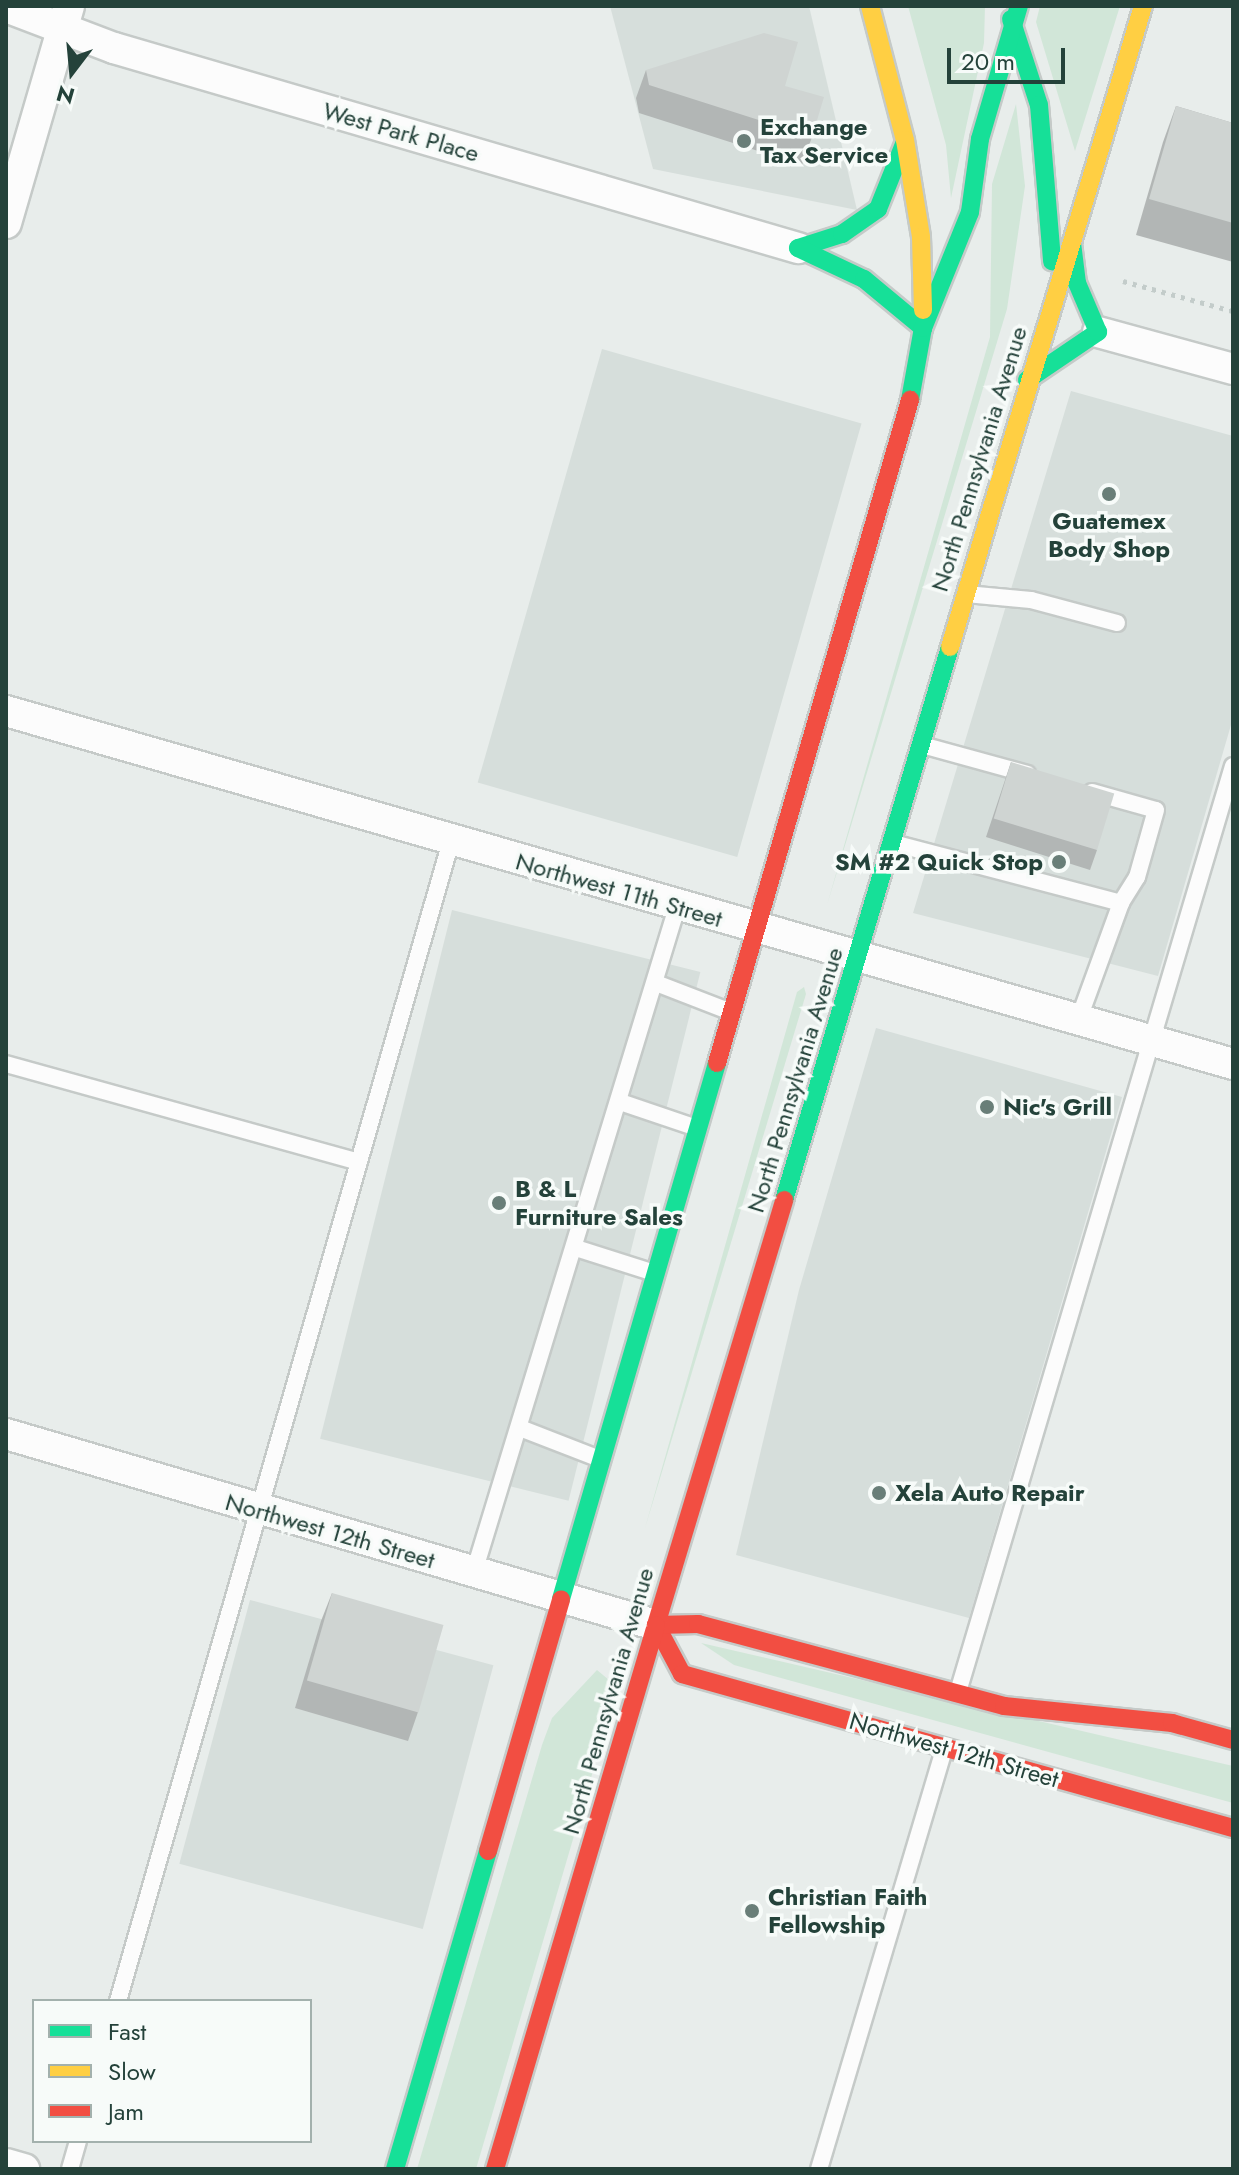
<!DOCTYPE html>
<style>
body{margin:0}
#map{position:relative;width:1239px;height:2175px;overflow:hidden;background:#e8edeb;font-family:Jost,sans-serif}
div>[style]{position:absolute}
.built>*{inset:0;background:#d6dedb;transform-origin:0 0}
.green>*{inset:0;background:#d1e6d8}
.path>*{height:5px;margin-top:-2.5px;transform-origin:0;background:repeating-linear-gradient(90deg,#c3ccca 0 4px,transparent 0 10px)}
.roads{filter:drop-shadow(2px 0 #c5cac8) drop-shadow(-2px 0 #c5cac8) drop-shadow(0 2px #c5cac8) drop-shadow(0 -2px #c5cac8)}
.lane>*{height:16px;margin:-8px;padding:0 8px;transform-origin:8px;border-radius:8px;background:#fcfcfc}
.street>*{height:30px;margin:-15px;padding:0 15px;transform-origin:15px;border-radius:15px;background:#fcfcfc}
.fast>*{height:18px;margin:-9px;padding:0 9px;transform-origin:9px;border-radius:9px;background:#16e098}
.slow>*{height:18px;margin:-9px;padding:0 9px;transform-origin:9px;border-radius:9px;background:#ffcf43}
.jam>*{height:18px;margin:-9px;padding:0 9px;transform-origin:9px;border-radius:9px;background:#f24e42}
.wall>*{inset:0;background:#b2b6b5}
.building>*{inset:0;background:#cfd4d2;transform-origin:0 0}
.dots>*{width:22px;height:22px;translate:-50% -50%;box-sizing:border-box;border:4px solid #f7fbf9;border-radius:50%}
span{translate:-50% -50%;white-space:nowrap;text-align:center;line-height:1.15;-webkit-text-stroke:7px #f7fbf9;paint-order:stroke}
.poi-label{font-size:24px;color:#24423a;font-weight:700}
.left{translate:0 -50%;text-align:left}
.right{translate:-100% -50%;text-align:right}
.street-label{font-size:24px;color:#24423a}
.frame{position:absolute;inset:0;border:8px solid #24423a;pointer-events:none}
.legend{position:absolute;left:32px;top:1999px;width:280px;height:144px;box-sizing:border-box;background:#f7fbf9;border:2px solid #a3b1ad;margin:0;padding:10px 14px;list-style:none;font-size:24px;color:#24423a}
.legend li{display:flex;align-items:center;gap:16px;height:40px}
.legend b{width:40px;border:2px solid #a3b1ad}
.north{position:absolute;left:32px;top:32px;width:80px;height:80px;-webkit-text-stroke:6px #f7fbf9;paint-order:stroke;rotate:196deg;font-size:22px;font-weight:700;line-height:32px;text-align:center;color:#24423a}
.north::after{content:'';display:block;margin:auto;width:28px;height:36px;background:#24423a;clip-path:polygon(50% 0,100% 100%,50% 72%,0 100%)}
.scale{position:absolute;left:947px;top:48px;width:118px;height:36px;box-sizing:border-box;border:4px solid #24423a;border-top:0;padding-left:10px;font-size:24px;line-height:28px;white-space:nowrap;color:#24423a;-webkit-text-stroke:6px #f7fbf9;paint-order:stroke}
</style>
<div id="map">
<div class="built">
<div style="clip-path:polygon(610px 6px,809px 6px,857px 210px,653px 169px)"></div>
<div style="left:602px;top:349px;width:270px;height:451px;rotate:16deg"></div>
<div style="clip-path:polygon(1071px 391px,1233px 436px,1233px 718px,1158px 976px,913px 913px)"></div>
<div style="left:452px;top:910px;width:256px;height:545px;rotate:14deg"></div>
<div style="clip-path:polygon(876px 1028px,1122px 1097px,969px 1618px,736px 1555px,799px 1290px)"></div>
<div style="left:250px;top:1600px;width:252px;height:273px;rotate:15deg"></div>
</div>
<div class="green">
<div style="clip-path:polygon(908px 6px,985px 6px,984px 43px,951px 198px,946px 145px)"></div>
<div style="clip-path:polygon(1040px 6px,1120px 6px,1075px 151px,1036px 22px)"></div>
<div style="clip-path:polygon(1016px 104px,1025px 186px,1007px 309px,827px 905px,990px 337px,992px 184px)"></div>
<div style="clip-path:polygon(804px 987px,806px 994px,645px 1528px,797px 992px)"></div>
<div style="clip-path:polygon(701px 1643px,1233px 1766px,1233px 1803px,734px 1665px)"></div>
<div style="clip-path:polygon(597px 1670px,609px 1680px,606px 1727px,476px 2169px,417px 2169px,542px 1745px,552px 1718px)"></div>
</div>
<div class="path">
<div style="left:1123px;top:281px;width:114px;rotate:15.3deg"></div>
</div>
<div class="roads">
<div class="lane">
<div style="left:966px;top:594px;width:65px;rotate:5.3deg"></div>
<div style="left:1031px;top:600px;width:89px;rotate:15deg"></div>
<div style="left:922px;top:745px;width:109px;rotate:15.4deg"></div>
<div style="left:1092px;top:792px;width:66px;rotate:15.7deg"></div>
<div style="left:1156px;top:810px;width:70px;rotate:105.8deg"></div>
<div style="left:1137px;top:877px;width:31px;rotate:122deg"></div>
<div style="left:893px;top:843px;width:236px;rotate:14.7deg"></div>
<div style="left:1121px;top:903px;width:126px;rotate:110deg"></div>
<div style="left:656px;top:983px;width:80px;rotate:21.1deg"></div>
<div style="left:6px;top:1064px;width:366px;rotate:15.5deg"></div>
<div style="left:620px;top:1102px;width:81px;rotate:18.7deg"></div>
<div style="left:576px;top:1248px;width:83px;rotate:17.6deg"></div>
<div style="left:520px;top:1428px;width:86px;rotate:21.2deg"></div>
<div style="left:474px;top:1572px;width:695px;rotate:-73.02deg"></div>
<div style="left:958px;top:1692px;width:966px;rotate:-73.46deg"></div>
<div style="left:118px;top:2001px;width:1207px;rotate:-73.98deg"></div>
<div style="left:70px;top:2169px;width:29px;rotate:-74deg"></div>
<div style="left:819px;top:2169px;width:438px;rotate:-73.4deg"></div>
</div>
<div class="street">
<div style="left:6px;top:7px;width:116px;rotate:20.8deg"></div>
<div style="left:114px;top:48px;width:713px;rotate:16.3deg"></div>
<div style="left:6px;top:223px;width:226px;rotate:-73.8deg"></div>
<div style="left:1098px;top:332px;width:140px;rotate:15.3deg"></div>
<div style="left:6px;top:711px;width:1277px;rotate:16.05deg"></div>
<div style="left:6px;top:1434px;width:677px;rotate:16.38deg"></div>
<div style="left:6px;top:2164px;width:19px;rotate:16deg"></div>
</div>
<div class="fast">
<div style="left:1011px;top:19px;width:90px;rotate:72deg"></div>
<div style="left:1039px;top:105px;width:157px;rotate:85.2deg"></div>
<div style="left:798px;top:248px;width:46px;rotate:-17.7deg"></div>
<div style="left:842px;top:234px;width:44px;rotate:-34.8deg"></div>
<div style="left:878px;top:209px;width:72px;rotate:-68.1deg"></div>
<div style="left:798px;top:248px;width:73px;rotate:25.2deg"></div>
<div style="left:864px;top:279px;width:77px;rotate:39.7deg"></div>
<div style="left:1027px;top:380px;width:86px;rotate:-34.1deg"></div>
<div style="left:1098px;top:332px;width:53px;rotate:-113.2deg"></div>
<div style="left:1077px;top:283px;width:40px;rotate:-97.1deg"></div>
<div style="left:910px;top:400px;width:73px;rotate:-79.8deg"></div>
<div style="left:923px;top:328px;width:125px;rotate:-67.9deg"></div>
<div style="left:970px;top:212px;width:74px;rotate:-82.2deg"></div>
<div style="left:980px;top:139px;width:139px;rotate:-73.7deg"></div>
<div style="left:784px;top:1200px;width:577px;rotate:-73.29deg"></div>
<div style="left:561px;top:1599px;width:558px;rotate:-73.77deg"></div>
<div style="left:395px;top:2169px;width:331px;rotate:-73.7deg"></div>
</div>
<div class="slow">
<div style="left:870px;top:6px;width:138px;rotate:75.4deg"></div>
<div style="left:905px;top:140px;width:98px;rotate:80.6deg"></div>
<div style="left:921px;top:237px;width:73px;rotate:88.4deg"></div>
<div style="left:950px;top:647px;width:669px;rotate:-73.24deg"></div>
</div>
<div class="jam">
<div style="left:717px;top:1063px;width:691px;rotate:-73.77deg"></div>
<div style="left:656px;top:1625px;width:55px;rotate:62deg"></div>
<div style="left:682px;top:1674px;width:572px;rotate:15.62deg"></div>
<div style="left:656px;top:1625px;width:42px;rotate:-1.4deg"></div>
<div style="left:698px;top:1624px;width:317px;rotate:15deg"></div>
<div style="left:1004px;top:1706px;width:169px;rotate:5.8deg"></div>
<div style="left:1172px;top:1723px;width:63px;rotate:15.6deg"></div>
<div style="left:656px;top:1625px;width:444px;rotate:-73.2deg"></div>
<div style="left:488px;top:1851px;width:262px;rotate:-73.8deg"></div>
<div style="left:495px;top:2169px;width:567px;rotate:-73.51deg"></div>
</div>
</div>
<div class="wall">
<div style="clip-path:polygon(646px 70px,812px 137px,802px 165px,639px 113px,636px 98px)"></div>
<div style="clip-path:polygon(1176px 106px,1233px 123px,1233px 262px,1136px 235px,1163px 142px)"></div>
<div style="clip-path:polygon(1011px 762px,1097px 850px,1090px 870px,986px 837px)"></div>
<div style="clip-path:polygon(332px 1593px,418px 1712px,408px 1741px,295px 1708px,321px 1621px)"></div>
</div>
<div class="building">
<div style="clip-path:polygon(764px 33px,798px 42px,785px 86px,824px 97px,812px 137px,649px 85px,646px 70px)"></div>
<div style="clip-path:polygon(1176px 106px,1233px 123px,1233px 223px,1149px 199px)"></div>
<div style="left:1011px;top:762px;width:108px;height:59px;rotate:17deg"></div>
<div style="left:332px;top:1593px;width:116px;height:91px;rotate:16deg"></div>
</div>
<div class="dots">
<div style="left:744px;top:141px;background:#697e78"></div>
<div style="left:1109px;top:494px;background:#697e78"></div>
<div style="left:1059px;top:862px;background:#697e78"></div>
<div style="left:987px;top:1107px;background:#697e78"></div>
<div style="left:499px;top:1203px;background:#697e78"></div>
<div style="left:879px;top:1493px;background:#697e78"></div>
<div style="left:752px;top:1911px;background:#697e78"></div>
</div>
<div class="poi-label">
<span class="left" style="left:760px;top:141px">Exchange<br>Tax Service</span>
<span style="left:1109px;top:535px">Guatemex<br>Body Shop</span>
<span class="right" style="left:1043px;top:862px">SM #2 Quick Stop</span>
<span class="left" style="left:1003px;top:1107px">Nic's Grill</span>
<span class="left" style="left:515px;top:1203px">B &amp; L<br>Furniture Sales</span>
<span class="left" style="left:895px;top:1493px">Xela Auto Repair</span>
<span class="left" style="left:768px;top:1911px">Christian Faith<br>Fellowship</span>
</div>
<div class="street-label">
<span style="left:401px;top:132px;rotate:16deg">West Park Place</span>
<span style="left:979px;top:459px;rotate:-73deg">North Pennsylvania Avenue</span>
<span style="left:619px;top:890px;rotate:16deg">Northwest 11th Street</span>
<span style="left:795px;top:1080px;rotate:-73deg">North Pennsylvania Avenue</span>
<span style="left:330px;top:1531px;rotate:16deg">Northwest 12th Street</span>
<span style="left:608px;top:1701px;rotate:-74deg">North Pennsylvania Avenue</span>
<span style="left:954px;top:1750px;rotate:16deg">Northwest 12th Street</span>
</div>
<div class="frame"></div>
<ul class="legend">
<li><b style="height:10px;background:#16e098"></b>Fast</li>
<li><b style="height:10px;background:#ffcf43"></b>Slow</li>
<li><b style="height:10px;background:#f24e42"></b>Jam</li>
</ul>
<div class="north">N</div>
<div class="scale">20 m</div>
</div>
